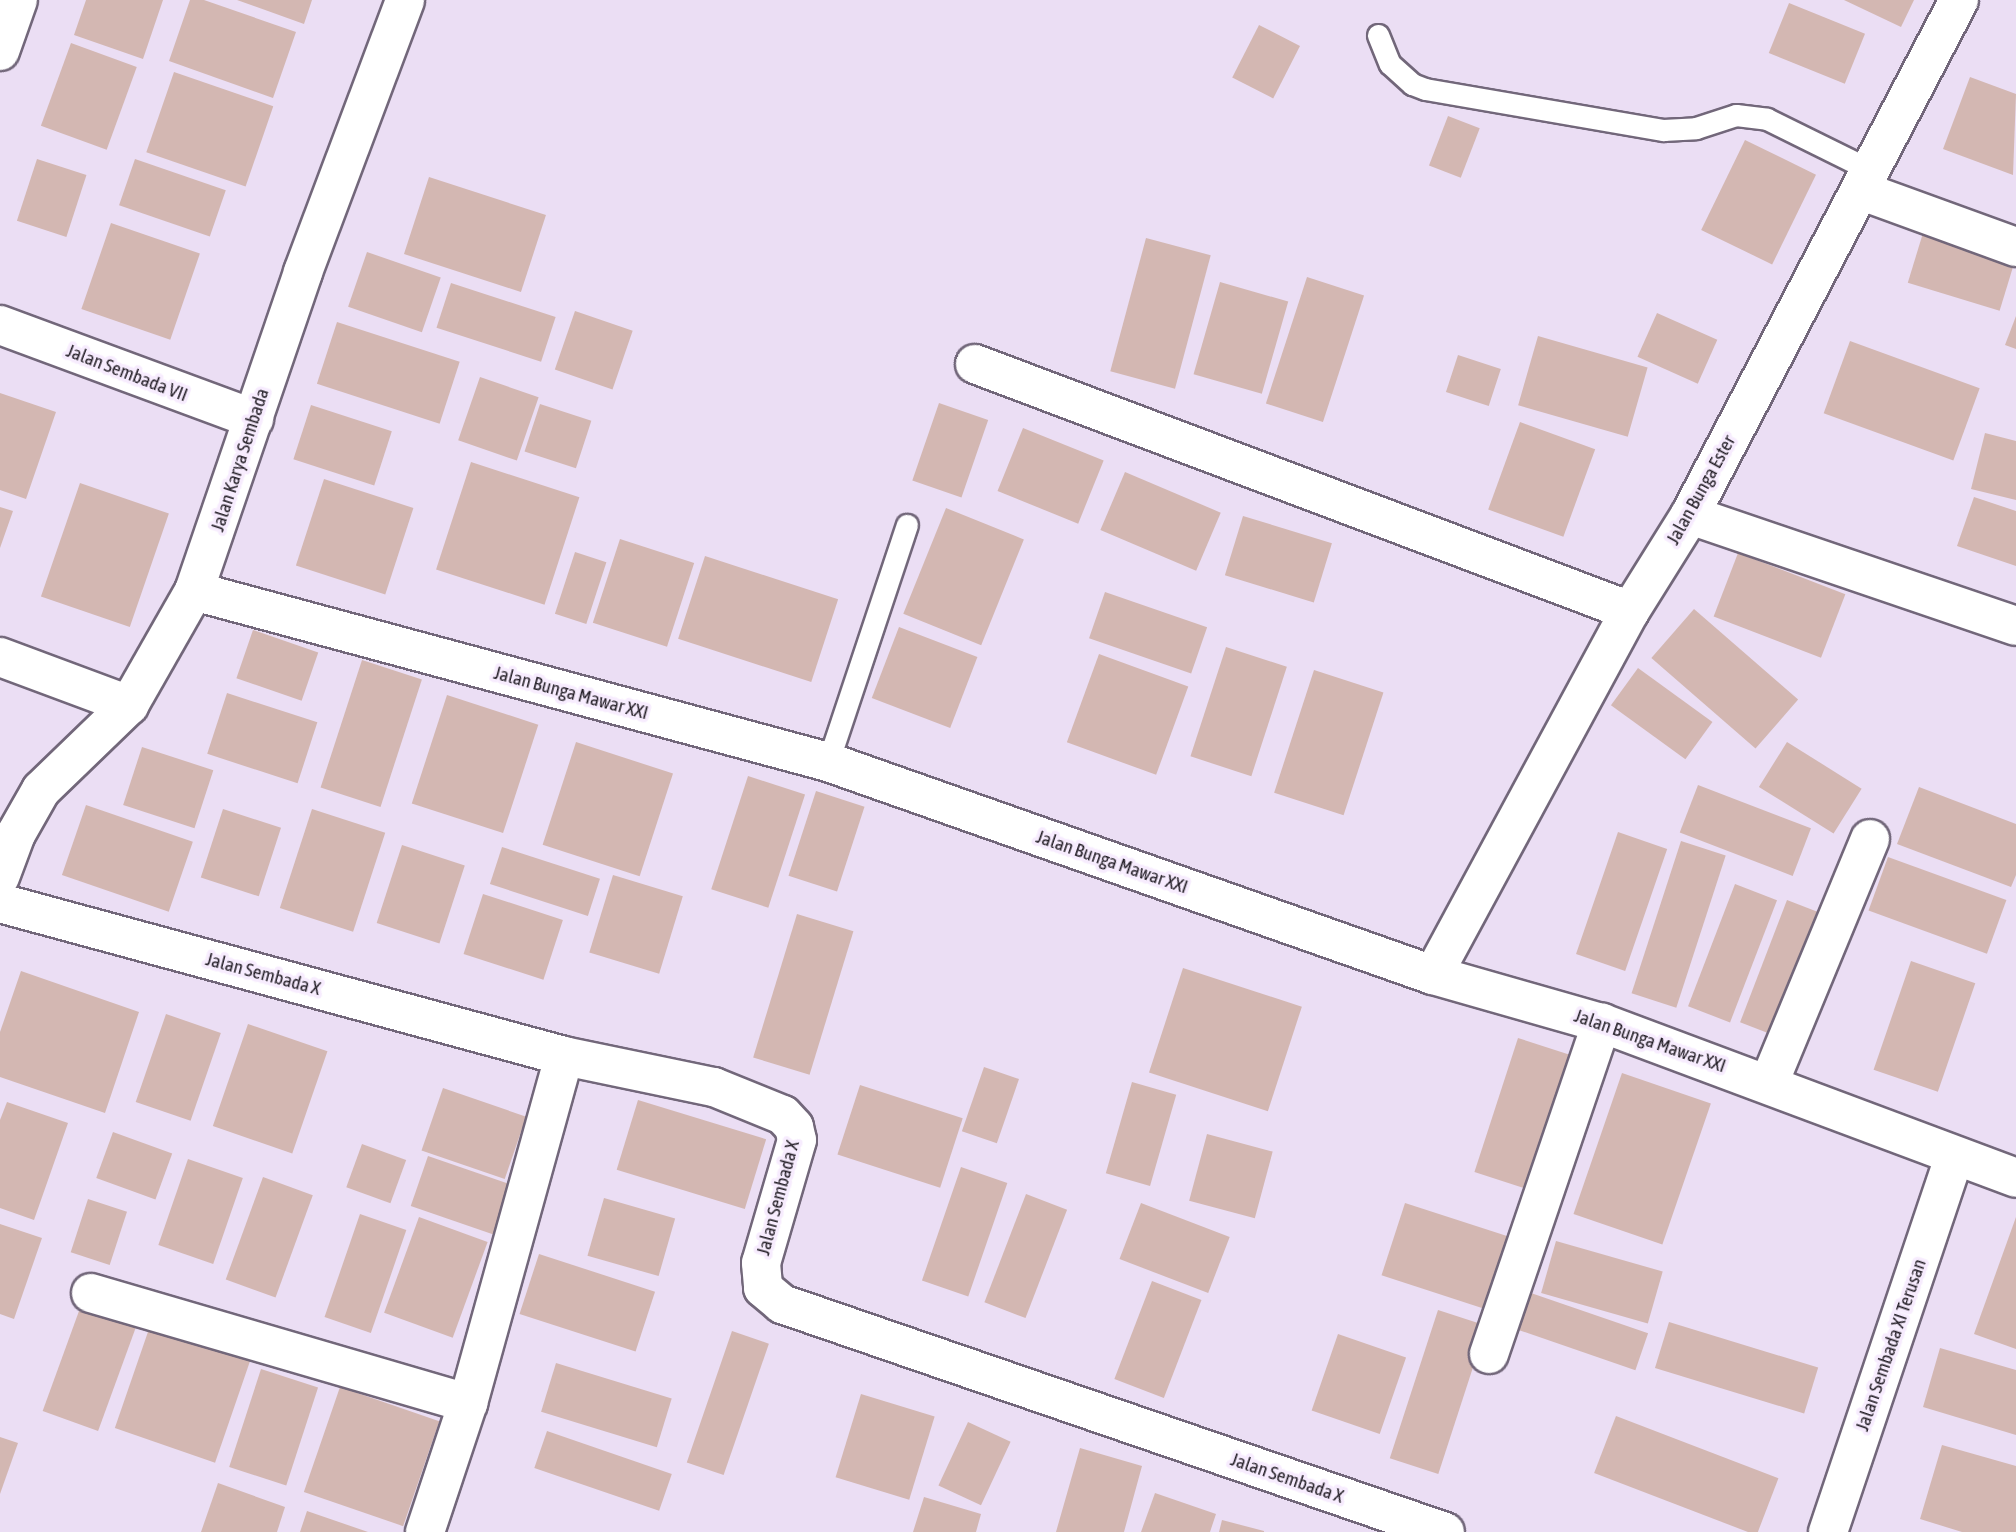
<!DOCTYPE html>
<style>
body{margin:0}
#map{position:relative;width:2016px;height:1532px;overflow:hidden;background:#ebdef4;font-family:"Asap Condensed",sans-serif}
div>[style]{position:absolute}
.building>*{inset:0;background:#d3b7b2;transform-origin:0 0}
.roads{filter:drop-shadow(2px 0 #72677a) drop-shadow(-2px 0 #72677a) drop-shadow(0 2px #72677a) drop-shadow(0 -2px #72677a)}
.service>*{height:21px;margin:-10.5px;padding:0 10.5px;transform-origin:10.5px;border-radius:10.5px;background:#fff}
.minor>*{height:38px;margin:-19px;padding:0 19px;transform-origin:19px;border-radius:19px;background:#fff}
.tertiary>*{height:38px;margin:-19px;padding:0 19px;transform-origin:19px;border-radius:19px;background:#fff}
span{translate:-50% -50%;white-space:nowrap;text-align:center;line-height:1.15;-webkit-text-stroke:7px #f7ecfe;paint-order:stroke}
.street-label{font-size:19px;color:#231e26}
</style>
<div id="map">
<div class="building">
<div style="clip-path:polygon(86px 0,163px 0,143px 59px,74px 35px)"></div>
<div style="clip-path:polygon(190px 0,204px 0,296px 32px,273px 98px,169px 61px)"></div>
<div style="clip-path:polygon(237px 0,312px 0,304px 24px)"></div>
<div style="clip-path:polygon(1844px 0,1914px 0,1901px 27px)"></div>
<div style="left:1789px;top:3px;width:82px;height:54px;rotate:22deg"></div>
<div style="left:1259px;top:25px;width:46px;height:59px;rotate:27deg"></div>
<div style="left:71px;top:43px;width:70px;height:88px;rotate:20deg"></div>
<div style="left:174px;top:72px;width:105px;height:85px;rotate:19deg"></div>
<div style="clip-path:polygon(1970px 77px,2016px 94px,2013px 175px,1943px 149px)"></div>
<div style="left:1448px;top:116px;width:34px;height:53px;rotate:21deg"></div>
<div style="left:1745px;top:140px;width:79px;height:100px;rotate:26deg"></div>
<div style="left:37px;top:159px;width:52px;height:65px;rotate:18deg"></div>
<div style="left:135px;top:159px;width:96px;height:49px;rotate:19deg"></div>
<div style="left:429px;top:177px;width:123px;height:81px;rotate:18deg"></div>
<div style="left:111px;top:223px;width:94px;height:91px;rotate:19deg"></div>
<div style="left:1923px;top:233px;width:96px;height:52px;rotate:17deg"></div>
<div style="left:1146px;top:238px;width:67px;height:138px;rotate:15deg"></div>
<div style="left:367px;top:252px;width:78px;height:58px;rotate:19deg"></div>
<div style="left:1307px;top:277px;width:60px;height:133px;rotate:18deg"></div>
<div style="left:1220px;top:282px;width:71px;height:96px;rotate:16deg"></div>
<div style="left:451px;top:283px;width:110px;height:47px;rotate:18deg"></div>
<div style="left:575px;top:311px;width:61px;height:62px;rotate:19deg"></div>
<div style="left:1657px;top:313px;width:66px;height:48px;rotate:24deg"></div>
<div style="clip-path:polygon(2016px 316px,2016px 349px,2005px 345px)"></div>
<div style="left:337px;top:322px;width:129px;height:65px;rotate:18deg"></div>
<div style="left:1538px;top:336px;width:114px;height:72px;rotate:16deg"></div>
<div style="left:1850px;top:341px;width:138px;height:77px;rotate:20deg"></div>
<div style="left:1458px;top:355px;width:45px;height:39px;rotate:18deg"></div>
<div style="left:480px;top:377px;width:62px;height:67px;rotate:19deg"></div>
<div style="clip-path:polygon(0 393px,56px 412px,26px 499px,0 490px)"></div>
<div style="left:939px;top:403px;width:52px;height:82px;rotate:19deg"></div>
<div style="left:540px;top:404px;width:54px;height:50px;rotate:18deg"></div>
<div style="left:311px;top:405px;width:85px;height:57px;rotate:18deg"></div>
<div style="left:1520px;top:422px;width:80px;height:93px;rotate:20deg"></div>
<div style="left:1023px;top:428px;width:87px;height:68px;rotate:22deg"></div>
<div style="clip-path:polygon(1985px 433px,2016px 441px,2016px 500px,1971px 489px)"></div>
<div style="left:471px;top:462px;width:114px;height:113px;rotate:18deg"></div>
<div style="left:1125px;top:472px;width:104px;height:63px;rotate:23deg"></div>
<div style="left:324px;top:479px;width:94px;height:91px;rotate:18deg"></div>
<div style="left:80px;top:483px;width:94px;height:120px;rotate:19deg"></div>
<div style="clip-path:polygon(1974px 497px,2016px 511px,2016px 566px,1957px 546px)"></div>
<div style="clip-path:polygon(0 507px,13px 511px,0 548px)"></div>
<div style="left:946px;top:508px;width:84px;height:114px;rotate:22deg"></div>
<div style="left:1243px;top:516px;width:93px;height:62px;rotate:17deg"></div>
<div style="left:620px;top:539px;width:78px;height:88px;rotate:18deg"></div>
<div style="left:575px;top:552px;width:33px;height:65px;rotate:18deg"></div>
<div style="left:1738px;top:553px;width:115px;height:68px;rotate:21deg"></div>
<div style="left:705px;top:556px;width:140px;height:87px;rotate:18deg"></div>
<div style="left:1105px;top:592px;width:108px;height:49px;rotate:19deg"></div>
<div style="left:1694px;top:609px;width:138px;height:65px;rotate:41deg"></div>
<div style="left:899px;top:627px;width:84px;height:76px;rotate:21deg"></div>
<div style="left:253px;top:630px;width:69px;height:51px;rotate:19deg"></div>
<div style="left:1226px;top:647px;width:64px;height:115px;rotate:18deg"></div>
<div style="left:1099px;top:654px;width:95px;height:94px;rotate:20deg"></div>
<div style="left:362px;top:660px;width:63px;height:134px;rotate:18deg"></div>
<div style="left:1638px;top:668px;width:92px;height:46px;rotate:36deg"></div>
<div style="left:1314px;top:670px;width:73px;height:129px;rotate:18deg"></div>
<div style="left:227px;top:693px;width:95px;height:64px;rotate:18deg"></div>
<div style="left:447px;top:695px;width:96px;height:114px;rotate:18deg"></div>
<div style="left:576px;top:742px;width:102px;height:108px;rotate:18deg"></div>
<div style="left:1787px;top:742px;width:88px;height:53px;rotate:32deg"></div>
<div style="left:142px;top:747px;width:75px;height:61px;rotate:18deg"></div>
<div style="left:748px;top:776px;width:60px;height:119px;rotate:18deg"></div>
<div style="left:1698px;top:785px;width:121px;height:51px;rotate:21deg"></div>
<div style="clip-path:polygon(1919px 787px,2016px 824px,2016px 875px,2011px 887px,1897px 844px)"></div>
<div style="left:816px;top:791px;width:51px;height:89px;rotate:18deg"></div>
<div style="left:86px;top:805px;width:113px;height:74px;rotate:19deg"></div>
<div style="left:223px;top:809px;width:61px;height:72px;rotate:18deg"></div>
<div style="left:312px;top:809px;width:77px;height:104px;rotate:18deg"></div>
<div style="left:1618px;top:832px;width:52px;height:129px;rotate:19deg"></div>
<div style="left:1681px;top:841px;width:47px;height:160px;rotate:18deg"></div>
<div style="left:402px;top:845px;width:66px;height:82px;rotate:18deg"></div>
<div style="left:502px;top:847px;width:103px;height:39px;rotate:18deg"></div>
<div style="left:1888px;top:857px;width:126px;height:57px;rotate:20deg"></div>
<div style="left:613px;top:875px;width:73px;height:81px;rotate:17deg"></div>
<div style="left:1735px;top:884px;width:45px;height:131px;rotate:21deg"></div>
<div style="left:483px;top:894px;width:84px;height:63px;rotate:18deg"></div>
<div style="left:1787px;top:900px;width:36px;height:131px;rotate:21deg"></div>
<div style="left:797px;top:914px;width:59px;height:150px;rotate:17deg"></div>
<div style="left:1911px;top:961px;width:68px;height:115px;rotate:19deg"></div>
<div style="left:1183px;top:968px;width:125px;height:110px;rotate:18deg"></div>
<div style="clip-path:polygon(21px 971px,139px 1012px,105px 1113px,0 1077px,0 1032px)"></div>
<div style="left:166px;top:1014px;width:58px;height:93px;rotate:19deg"></div>
<div style="left:248px;top:1024px;width:84px;height:108px;rotate:19deg"></div>
<div style="left:1518px;top:1038px;width:56px;height:141px;rotate:18deg"></div>
<div style="left:984px;top:1067px;width:37px;height:68px;rotate:19deg"></div>
<div style="left:1622px;top:1073px;width:94px;height:149px;rotate:19deg"></div>
<div style="left:1132px;top:1082px;width:46px;height:95px;rotate:16deg"></div>
<div style="left:860px;top:1085px;width:108px;height:73px;rotate:18deg"></div>
<div style="left:443px;top:1088px;width:88px;height:66px;rotate:19deg"></div>
<div style="left:638px;top:1100px;width:134px;height:73px;rotate:17deg"></div>
<div style="clip-path:polygon(7px 1102px,68px 1123px,34px 1220px,0 1208px,0 1120px)"></div>
<div style="left:113px;top:1132px;width:63px;height:49px;rotate:20deg"></div>
<div style="left:1207px;top:1134px;width:68px;height:69px;rotate:15deg"></div>
<div style="left:362px;top:1144px;width:47px;height:46px;rotate:20deg"></div>
<div style="left:428px;top:1156px;width:89px;height:53px;rotate:19deg"></div>
<div style="left:188px;top:1159px;width:58px;height:91px;rotate:19deg"></div>
<div style="left:961px;top:1167px;width:49px;height:120px;rotate:19deg"></div>
<div style="left:263px;top:1177px;width:53px;height:109px;rotate:20deg"></div>
<div style="left:1026px;top:1194px;width:44px;height:116px;rotate:21deg"></div>
<div style="left:604px;top:1198px;width:74px;height:60px;rotate:16deg"></div>
<div style="left:88px;top:1199px;width:41px;height:56px;rotate:18deg"></div>
<div style="left:1141px;top:1203px;width:95px;height:60px;rotate:21deg"></div>
<div style="left:1405px;top:1203px;width:108px;height:76px;rotate:18deg"></div>
<div style="left:360px;top:1214px;width:49px;height:109px;rotate:19deg"></div>
<div style="left:419px;top:1217px;width:73px;height:102px;rotate:20deg"></div>
<div style="clip-path:polygon(2016px 1217px,2016px 1349px,1974px 1334px)"></div>
<div style="clip-path:polygon(0 1224px,42px 1238px,14px 1319px,0 1314px)"></div>
<div style="left:1556px;top:1241px;width:111px;height:54px;rotate:16deg"></div>
<div style="left:539px;top:1254px;width:122px;height:63px;rotate:18deg"></div>
<div style="left:1152px;top:1281px;width:53px;height:105px;rotate:21deg"></div>
<div style="left:1528px;top:1292px;width:127px;height:39px;rotate:19deg"></div>
<div style="left:83px;top:1300px;width:59px;height:118px;rotate:20deg"></div>
<div style="left:1438px;top:1310px;width:51px;height:156px;rotate:18deg"></div>
<div style="left:1669px;top:1322px;width:156px;height:48px;rotate:17deg"></div>
<div style="left:150px;top:1326px;width:106px;height:108px;rotate:19deg"></div>
<div style="left:732px;top:1331px;width:39px;height:139px;rotate:19deg"></div>
<div style="left:1338px;top:1334px;width:72px;height:81px;rotate:19deg"></div>
<div style="clip-path:polygon(1940px 1348px,2016px 1370px,2016px 1435px,1923px 1407px)"></div>
<div style="left:556px;top:1363px;width:121px;height:51px;rotate:17deg"></div>
<div style="left:261px;top:1369px;width:60px;height:103px;rotate:18deg"></div>
<div style="left:340px;top:1387px;width:105px;height:111px;rotate:19deg"></div>
<div style="left:861px;top:1394px;width:77px;height:87px;rotate:17deg"></div>
<div style="left:1616px;top:1416px;width:174px;height:61px;rotate:21deg"></div>
<div style="left:968px;top:1422px;width:47px;height:70px;rotate:25deg"></div>
<div style="left:547px;top:1431px;width:132px;height:39px;rotate:19deg"></div>
<div style="clip-path:polygon(0 1437px,18px 1443px,0 1494px)"></div>
<div style="clip-path:polygon(1942px 1445px,2016px 1466px,2016px 1532px,1962px 1532px,1920px 1519px)"></div>
<div style="clip-path:polygon(1080px 1448px,1142px 1466px,1124px 1532px,1056px 1532px)"></div>
<div style="clip-path:polygon(218px 1483px,285px 1507px,277px 1532px,201px 1532px)"></div>
<div style="clip-path:polygon(1155px 1493px,1216px 1514px,1210px 1532px,1141px 1532px)"></div>
<div style="clip-path:polygon(924px 1497px,981px 1514px,976px 1532px,913px 1532px)"></div>
<div style="clip-path:polygon(307px 1511px,368px 1532px,300px 1532px)"></div>
<div style="clip-path:polygon(1222px 1520px,1264px 1531px,1264px 1532px,1219px 1532px)"></div>
</div>
<div class="roads">
<div class="service">
<div style="left:1378px;top:35px;width:31px;rotate:68deg"></div>
<div style="left:1390px;top:64px;width:30px;rotate:42deg"></div>
<div style="left:1412px;top:84px;width:14px;rotate:21deg"></div>
<div style="left:1425px;top:89px;width:242px;rotate:9.8deg"></div>
<div style="left:1663px;top:130px;width:33px;rotate:-3deg"></div>
<div style="left:1696px;top:128px;width:42px;rotate:-18deg"></div>
<div style="left:1736px;top:115px;width:31px;rotate:7deg"></div>
<div style="left:1767px;top:119px;width:117px;rotate:26.3deg"></div>
<div style="left:828px;top:762px;width:250px;rotate:-71.6deg"></div>
</div>
<div class="minor">
<div style="left:0;top:51px;width:54px;rotate:-70.6deg"></div>
<div style="left:1862px;top:191px;width:164px;rotate:20deg"></div>
<div style="left:0;top:325px;width:271px;rotate:20.3deg"></div>
<div style="left:975px;top:364px;width:700px;rotate:20.66deg"></div>
<div style="left:1690px;top:515px;width:344px;rotate:18.8deg"></div>
<div style="left:194px;top:591px;width:657px;rotate:15.09deg"></div>
<div style="left:828px;top:762px;width:641px;rotate:19.4deg"></div>
<div style="left:1433px;top:975px;width:176px;rotate:15.9deg"></div>
<div style="left:1602px;top:1023px;width:442px;rotate:20.5deg"></div>
<div style="left:0;top:657px;width:138px;rotate:20.4deg"></div>
<div style="left:0;top:903px;width:584px;rotate:15.18deg"></div>
<div style="left:564px;top:1056px;width:153px;rotate:11.7deg"></div>
<div style="left:714px;top:1087px;width:74px;rotate:22.1deg"></div>
<div style="left:783px;top:1115px;width:16px;rotate:47deg"></div>
<div style="left:794px;top:1127px;width:13px;rotate:77deg"></div>
<div style="left:797px;top:1140px;width:128px;rotate:106.3deg"></div>
<div style="left:761px;top:1263px;width:25px;rotate:85deg"></div>
<div style="left:763px;top:1288px;width:25px;rotate:40deg"></div>
<div style="left:782px;top:1304px;width:701px;rotate:18.98deg"></div>
<div style="left:1433px;top:975px;width:414px;rotate:-61.6deg"></div>
<div style="left:1630px;top:611px;width:113px;rotate:-58deg"></div>
<div style="left:1690px;top:515px;width:581px;rotate:-62.42deg"></div>
<div style="left:1769px;top:1083px;width:264px;rotate:-67.5deg"></div>
<div style="left:91px;top:1293px;width:393px;rotate:16.3deg"></div>
<div style="left:1489px;top:1354px;width:350px;rotate:-71.2deg"></div>
<div style="left:425px;top:1532px;width:136px;rotate:-71.6deg"></div>
<div style="left:468px;top:1403px;width:360px;rotate:-74.5deg"></div>
<div style="left:1828px;top:1532px;width:395px;rotate:-71.4deg"></div>
</div>
<div class="tertiary">
<div style="left:0;top:877px;width:46px;rotate:-69.6deg"></div>
<div style="left:16px;top:834px;width:51px;rotate:-60.4deg"></div>
<div style="left:41px;top:790px;width:122px;rotate:-44deg"></div>
<div style="left:129px;top:705px;width:131px;rotate:-60.3deg"></div>
<div style="left:194px;top:591px;width:337px;rotate:-71.1deg"></div>
<div style="left:303px;top:272px;width:290px;rotate:-69.4deg"></div>
</div>
</div>
<div class="street-label">
<span style="left:127px;top:373px;rotate:21deg">Jalan Sembada VII</span>
<span style="left:240px;top:460px;rotate:-72deg">Jalan Karya Sembada</span>
<span style="left:1701px;top:490px;rotate:-61deg">Jalan Bunga Ester</span>
<span style="left:571px;top:693px;rotate:15deg">Jalan Bunga Mawar XXI</span>
<span style="left:1112px;top:862px;rotate:19deg">Jalan Bunga Mawar XXI</span>
<span style="left:263px;top:974px;rotate:15deg">Jalan Sembada X</span>
<span style="left:1650px;top:1041px;rotate:19deg">Jalan Bunga Mawar XXI</span>
<span style="left:778px;top:1198px;rotate:-75deg">Jalan Sembada X</span>
<span style="left:1891px;top:1345px;rotate:-71deg">Jalan Sembada XI Terusan</span>
<span style="left:1287px;top:1478px;rotate:19deg">Jalan Sembada X</span>
</div>
</div>
